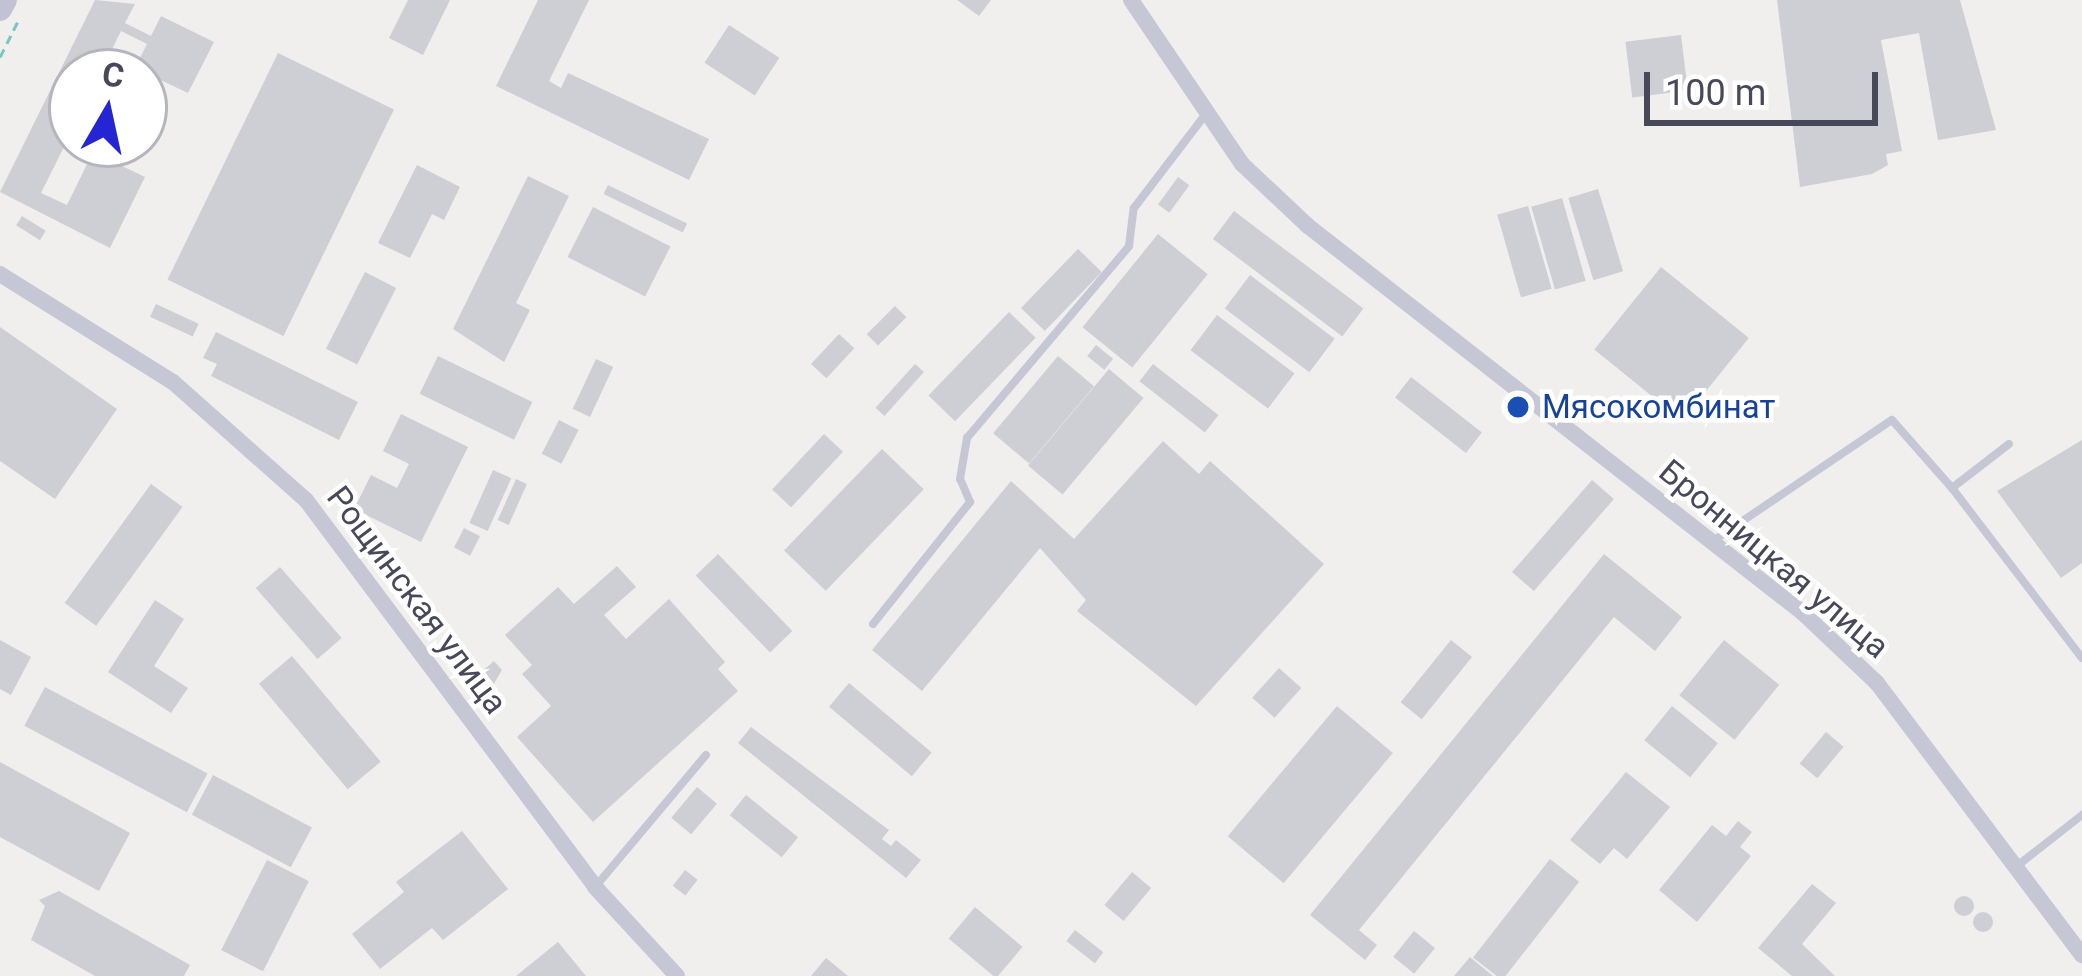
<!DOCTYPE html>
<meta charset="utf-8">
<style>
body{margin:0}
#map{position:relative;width:2082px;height:976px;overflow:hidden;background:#f0efee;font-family:Roboto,sans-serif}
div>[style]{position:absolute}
.building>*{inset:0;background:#ceced5;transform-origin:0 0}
.round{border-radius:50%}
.path>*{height:3px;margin-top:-1.5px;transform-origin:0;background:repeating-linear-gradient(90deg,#79c7c3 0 9px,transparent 0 15px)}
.lane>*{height:8px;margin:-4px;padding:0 4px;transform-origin:4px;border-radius:4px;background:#c5c7d4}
.street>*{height:16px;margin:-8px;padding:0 8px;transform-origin:8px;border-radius:8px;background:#c5c7d4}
.secondary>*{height:24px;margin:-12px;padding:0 12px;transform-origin:12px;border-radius:12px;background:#c2c2d5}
.dots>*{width:33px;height:33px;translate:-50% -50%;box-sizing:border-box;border:6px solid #fff;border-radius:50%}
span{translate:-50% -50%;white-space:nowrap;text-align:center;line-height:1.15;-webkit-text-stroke:9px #fff;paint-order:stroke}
.transit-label{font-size:33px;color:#164399}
.left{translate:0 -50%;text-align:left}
.street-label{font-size:33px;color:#47495a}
.north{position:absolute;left:48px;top:48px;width:120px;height:120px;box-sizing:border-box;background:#fff;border:3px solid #b5b6bd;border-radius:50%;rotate:9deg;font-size:33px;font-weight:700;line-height:48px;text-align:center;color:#47495a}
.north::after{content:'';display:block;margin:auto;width:42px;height:54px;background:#2525d3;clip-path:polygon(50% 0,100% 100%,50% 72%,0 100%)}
.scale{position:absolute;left:1644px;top:72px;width:234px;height:54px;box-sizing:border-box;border:6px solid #47495a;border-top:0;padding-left:15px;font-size:36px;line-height:42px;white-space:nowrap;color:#47495a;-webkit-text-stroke:9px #fff;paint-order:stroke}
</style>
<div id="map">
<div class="building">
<div style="clip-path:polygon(95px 0,135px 4px,125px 23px,151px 36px,161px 16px,214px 42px,188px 93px,135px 68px,147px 44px,121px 31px,101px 72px,72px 72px,72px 131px,41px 193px,67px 205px,93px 152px,145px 177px,110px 248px,0 192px)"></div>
<div style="clip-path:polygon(408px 0,450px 0,423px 55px,389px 38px)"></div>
<div style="clip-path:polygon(538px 0,589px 0,549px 81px,561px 88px,568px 73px,709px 139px,689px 180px,496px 86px)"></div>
<div style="clip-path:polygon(957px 0,991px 0,979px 16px)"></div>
<div style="clip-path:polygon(1777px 0,1960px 0,1996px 130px,1938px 140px,1919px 33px,1881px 40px,1902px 151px,1886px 154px,1888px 165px,1872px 174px,1800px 187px)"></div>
<div style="left:729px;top:25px;width:60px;height:45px;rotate:33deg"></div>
<div style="left:1681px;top:35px;width:56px;height:56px;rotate:83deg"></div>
<div style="left:278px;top:53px;width:129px;height:252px;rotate:26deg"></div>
<div style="clip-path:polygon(417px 165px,460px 187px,444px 220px,432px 214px,410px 258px,378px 243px)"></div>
<div style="clip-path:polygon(528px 176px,569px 196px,516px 303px,530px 310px,504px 362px,453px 329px)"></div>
<div style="left:1178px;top:177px;width:14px;height:34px;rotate:36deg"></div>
<div style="left:608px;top:185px;width:88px;height:10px;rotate:26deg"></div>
<div style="left:1598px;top:189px;width:86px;height:31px;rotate:73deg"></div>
<div style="left:1562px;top:198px;width:86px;height:32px;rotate:74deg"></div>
<div style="left:1528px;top:206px;width:86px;height:32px;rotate:74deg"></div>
<div style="left:593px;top:207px;width:87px;height:56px;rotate:27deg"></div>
<div style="left:1234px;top:211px;width:162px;height:35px;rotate:37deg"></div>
<div style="left:22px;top:216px;width:28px;height:11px;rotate:32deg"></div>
<div style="left:1158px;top:234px;width:64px;height:120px;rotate:39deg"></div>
<div style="left:1078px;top:249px;width:33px;height:82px;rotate:44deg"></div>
<div style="left:1661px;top:267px;width:113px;height:106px;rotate:39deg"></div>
<div style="left:365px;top:272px;width:35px;height:86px;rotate:27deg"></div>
<div style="left:1250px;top:275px;width:106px;height:42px;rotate:37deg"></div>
<div style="left:156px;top:304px;width:47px;height:14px;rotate:25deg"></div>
<div style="left:895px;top:306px;width:16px;height:40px;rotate:45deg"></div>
<div style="left:1009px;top:312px;width:37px;height:116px;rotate:44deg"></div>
<div style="left:1217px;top:315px;width:97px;height:44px;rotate:37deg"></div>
<div style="clip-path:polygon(0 327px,117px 409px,55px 499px,0 461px)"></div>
<div style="clip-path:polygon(216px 332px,358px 402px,339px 440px,211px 376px,217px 364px,203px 358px)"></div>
<div style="left:839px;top:334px;width:21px;height:41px;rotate:43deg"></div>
<div style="left:1096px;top:345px;width:22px;height:14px;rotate:39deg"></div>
<div style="left:438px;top:356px;width:105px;height:42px;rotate:26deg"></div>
<div style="left:1058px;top:356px;width:47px;height:101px;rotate:40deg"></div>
<div style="left:596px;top:359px;width:19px;height:55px;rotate:25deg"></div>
<div style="left:915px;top:364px;width:12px;height:59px;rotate:42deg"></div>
<div style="left:1153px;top:364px;width:83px;height:22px;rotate:38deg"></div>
<div style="left:1109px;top:369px;width:45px;height:126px;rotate:40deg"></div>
<div style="left:1411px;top:377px;width:90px;height:26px;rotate:38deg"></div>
<div style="clip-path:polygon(401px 414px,468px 447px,421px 542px,354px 509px,371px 475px,397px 488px,409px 464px,383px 451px)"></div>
<div style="left:559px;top:420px;width:22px;height:38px;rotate:27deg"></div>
<div style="left:824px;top:434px;width:26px;height:76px;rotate:43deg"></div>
<div style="clip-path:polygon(2082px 440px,2082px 563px,2061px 578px,1997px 491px)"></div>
<div style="clip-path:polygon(1163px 441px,1199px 474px,1210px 461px,1324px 564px,1196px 706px,1077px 611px,1086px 600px,1040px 548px,922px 691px,872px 650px,1011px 481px,1074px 539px)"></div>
<div style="left:882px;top:449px;width:58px;height:141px;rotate:44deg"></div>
<div style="left:493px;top:470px;width:20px;height:58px;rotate:24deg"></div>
<div style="left:516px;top:479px;width:12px;height:45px;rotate:24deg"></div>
<div style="left:1592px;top:480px;width:29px;height:122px;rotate:41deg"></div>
<div style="left:151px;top:484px;width:39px;height:147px;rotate:36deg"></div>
<div style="left:464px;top:528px;width:18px;height:22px;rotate:27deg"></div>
<div style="left:718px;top:554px;width:107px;height:31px;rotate:46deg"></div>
<div style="clip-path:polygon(1604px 554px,1682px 617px,1655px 651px,1614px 617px,1359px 930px,1377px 945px,1365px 960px,1310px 915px)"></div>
<div style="clip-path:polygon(617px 566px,636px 587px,604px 615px,626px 639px,669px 599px,725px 662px,718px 669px,738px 691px,593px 822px,517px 737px,551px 706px,522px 674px,532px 665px,505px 635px,558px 587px,574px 604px)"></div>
<div style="left:280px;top:567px;width:94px;height:32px;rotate:49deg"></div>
<div style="clip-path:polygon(155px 600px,184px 619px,154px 666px,188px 688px,171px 713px,108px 672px)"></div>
<div style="clip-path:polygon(0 640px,31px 657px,11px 695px,0 689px)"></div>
<div style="left:1451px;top:640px;width:27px;height:80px;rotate:39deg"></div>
<div style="left:1724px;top:640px;width:71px;height:71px;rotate:39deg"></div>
<div style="left:292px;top:656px;width:138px;height:43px;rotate:50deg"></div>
<div style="clip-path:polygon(494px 661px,502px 670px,486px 697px,471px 681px)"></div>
<div style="left:1279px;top:668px;width:30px;height:40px;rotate:42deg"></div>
<div style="left:849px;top:683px;width:108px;height:31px;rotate:40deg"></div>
<div style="left:45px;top:687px;width:184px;height:44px;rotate:28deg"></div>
<div style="left:1337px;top:706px;width:73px;height:170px;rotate:40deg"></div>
<div style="left:1672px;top:706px;width:59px;height:44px;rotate:39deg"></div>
<div style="clip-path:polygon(751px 727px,889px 830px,882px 839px,891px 846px,896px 840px,921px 860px,906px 878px,738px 743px)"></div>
<div style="left:1826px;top:732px;width:23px;height:41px;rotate:40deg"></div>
<div style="clip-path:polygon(0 762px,130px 833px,99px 891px,0 837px)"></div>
<div style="clip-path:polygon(1626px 772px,1670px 807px,1627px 859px,1614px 848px,1600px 864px,1570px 840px)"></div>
<div style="left:213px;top:775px;width:112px;height:45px;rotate:28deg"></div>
<div style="left:697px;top:787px;width:26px;height:40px;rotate:40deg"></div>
<div style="left:746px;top:795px;width:67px;height:26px;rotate:39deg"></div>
<div style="clip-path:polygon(1738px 821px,1752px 832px,1740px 847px,1751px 856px,1697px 922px,1659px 890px,1712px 825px,1726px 836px)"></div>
<div style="clip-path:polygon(462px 831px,508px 889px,443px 940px,432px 928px,380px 969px,352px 934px,404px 892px,396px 882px)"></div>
<div style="left:1550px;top:859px;width:37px;height:125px;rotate:38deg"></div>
<div style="left:267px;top:860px;width:47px;height:101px;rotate:27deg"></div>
<div style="left:685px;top:870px;width:16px;height:20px;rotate:38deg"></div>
<div style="left:1132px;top:872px;width:25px;height:43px;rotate:40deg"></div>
<div style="clip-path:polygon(1812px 884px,1836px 903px,1802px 944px,1835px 976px,1792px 976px,1758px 948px)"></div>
<div style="clip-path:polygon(59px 891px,190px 965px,184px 976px,95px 976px,31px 940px,45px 906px,39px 900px)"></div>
<div class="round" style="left:1954px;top:896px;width:20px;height:20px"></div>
<div style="left:975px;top:907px;width:62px;height:41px;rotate:40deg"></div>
<div class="round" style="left:1973px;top:912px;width:20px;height:20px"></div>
<div style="left:1075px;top:930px;width:36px;height:14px;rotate:38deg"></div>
<div style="left:1414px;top:931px;width:27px;height:33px;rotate:39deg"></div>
<div style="clip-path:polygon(558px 942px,586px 976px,516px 976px)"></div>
<div style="clip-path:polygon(1470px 957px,1493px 976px,1454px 976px)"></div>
<div style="clip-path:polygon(826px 958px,848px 976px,811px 976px)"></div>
</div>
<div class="path">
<div style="left:0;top:57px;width:40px;rotate:-63.4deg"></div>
</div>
<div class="lane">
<div style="left:1952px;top:488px;width:214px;rotate:52.6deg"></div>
<div style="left:1713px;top:541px;width:216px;rotate:-34.1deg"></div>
<div style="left:1892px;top:420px;width:91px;rotate:48.6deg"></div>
<div style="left:1952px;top:488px;width:72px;rotate:-37.7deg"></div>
<div style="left:873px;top:624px;width:156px;rotate:-51.5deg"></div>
<div style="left:970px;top:502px;width:25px;rotate:-113deg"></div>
<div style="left:960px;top:479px;width:42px;rotate:-80.3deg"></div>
<div style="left:967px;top:438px;width:251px;rotate:-49.8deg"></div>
<div style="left:1129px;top:246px;width:38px;rotate:-83deg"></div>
<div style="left:1134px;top:208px;width:117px;rotate:-52.6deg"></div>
<div style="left:2017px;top:866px;width:83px;rotate:-38.1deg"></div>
<div style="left:596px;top:886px;width:171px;rotate:-50deg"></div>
</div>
<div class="street">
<div style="left:1131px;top:0;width:198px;rotate:55.9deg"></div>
<div style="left:1242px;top:164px;width:91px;rotate:43.2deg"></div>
<div style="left:1308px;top:226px;width:628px;rotate:38.02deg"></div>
<div style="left:1803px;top:613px;width:102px;rotate:43.4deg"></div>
<div style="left:1877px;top:683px;width:341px;rotate:53deg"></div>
<div style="left:0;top:274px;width:204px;rotate:32deg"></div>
<div style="left:173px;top:382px;width:178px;rotate:41.6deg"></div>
<div style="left:306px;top:500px;width:483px;rotate:53.2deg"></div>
<div style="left:595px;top:887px;width:121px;rotate:47.3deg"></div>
</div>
<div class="secondary">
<div style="left:0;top:9px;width:10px;rotate:-61deg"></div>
</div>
<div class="dots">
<div style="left:1518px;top:407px;background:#1a4fb4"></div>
</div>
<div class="transit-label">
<span class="left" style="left:1542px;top:407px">Мясокомбинат</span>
</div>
<div class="street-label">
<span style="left:1774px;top:559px;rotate:40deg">Бронницкая улица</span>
<span style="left:417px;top:600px;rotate:53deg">Рощинская улица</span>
</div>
<div class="north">С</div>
<div class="scale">100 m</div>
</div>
